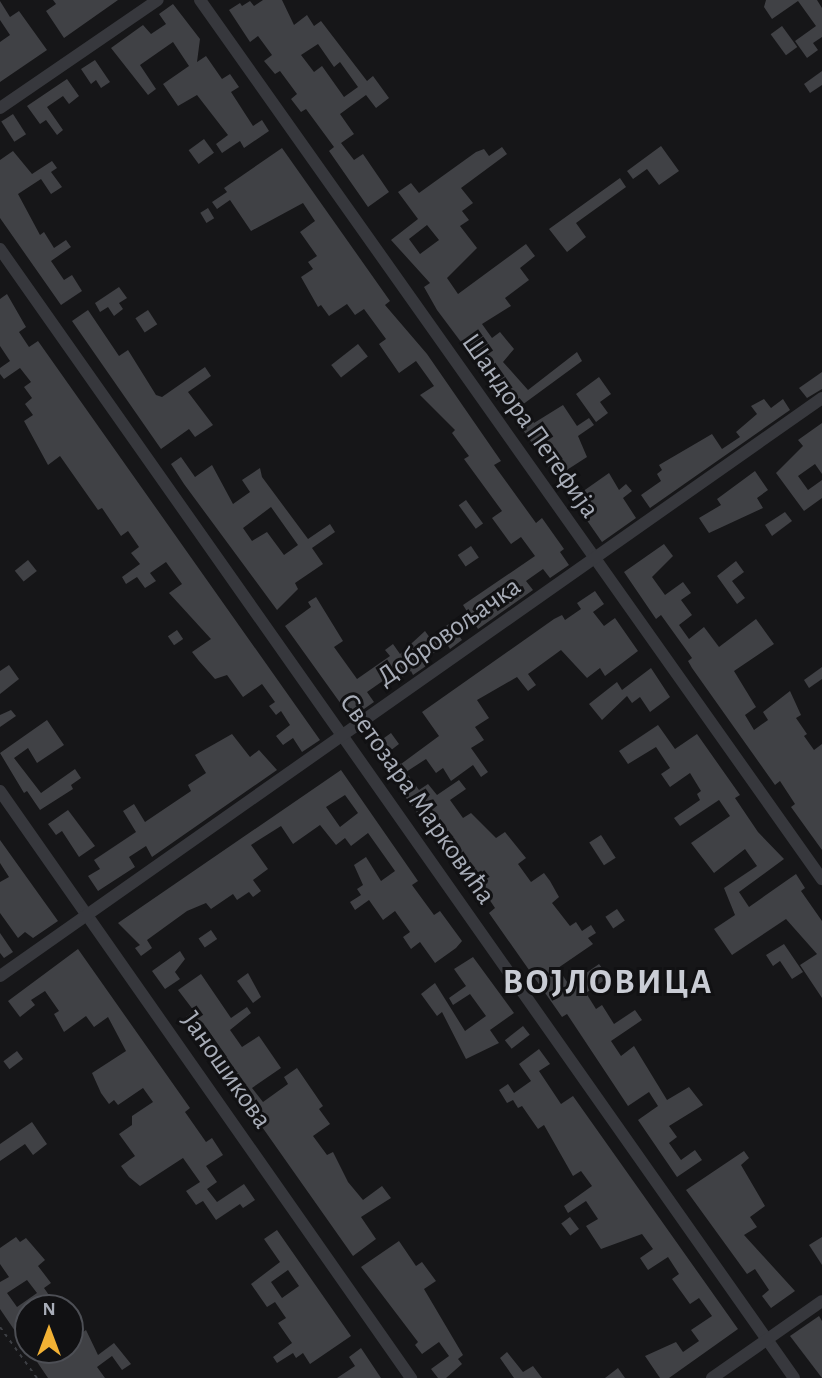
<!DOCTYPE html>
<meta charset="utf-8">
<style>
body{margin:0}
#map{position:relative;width:822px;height:1378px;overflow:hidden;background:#161618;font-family:"Alegreya Sans",sans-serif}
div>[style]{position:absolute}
.building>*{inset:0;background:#404145;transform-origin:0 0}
.path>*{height:2px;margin-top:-1px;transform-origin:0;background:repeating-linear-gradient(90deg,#3d3f44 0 3.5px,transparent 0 8.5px)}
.minor>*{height:12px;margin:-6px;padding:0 6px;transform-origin:6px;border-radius:6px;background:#37383d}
span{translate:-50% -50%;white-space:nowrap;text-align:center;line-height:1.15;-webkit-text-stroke:6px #111113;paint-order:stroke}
.street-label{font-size:28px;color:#a8adb8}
.district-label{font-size:35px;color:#c9ccd4;font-weight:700;letter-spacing:2px}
.north{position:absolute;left:14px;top:1294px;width:70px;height:70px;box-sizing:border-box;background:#111113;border:2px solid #4d4f55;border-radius:50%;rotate:0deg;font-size:19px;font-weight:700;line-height:28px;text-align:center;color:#a8adb8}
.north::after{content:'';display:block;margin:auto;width:24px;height:32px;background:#f2b134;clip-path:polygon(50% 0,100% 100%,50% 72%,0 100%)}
</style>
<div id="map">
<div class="building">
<div style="clip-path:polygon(53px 0,118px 0,64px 38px,46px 11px,56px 4px)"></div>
<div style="clip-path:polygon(evenodd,263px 0,282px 0,294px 25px,307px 15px,314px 26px,321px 21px,367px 81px,373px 76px,389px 98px,376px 108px,366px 95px,340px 114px,354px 134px,341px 143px,354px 160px,363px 154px,389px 192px,368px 207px,329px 151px,334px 147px,306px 109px,301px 112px,291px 99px,297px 94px,280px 71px,275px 74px,264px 61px,272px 55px,258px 36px,250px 42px,229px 10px,240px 3px,242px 6px,250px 1px,254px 6px,263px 0,318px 44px,334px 67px,340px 62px,358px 87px,344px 97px,322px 66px,314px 72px,301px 55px,318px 44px)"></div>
<div style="clip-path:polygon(766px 0,817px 0,822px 8px,822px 37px,813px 43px,818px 50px,807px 58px,795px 41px,816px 26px,798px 1px,772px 19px,764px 7px)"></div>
<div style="clip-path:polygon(0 1px,10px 17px,19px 11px,47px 50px,0 82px,0 42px,10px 35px,0 20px)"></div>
<div style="clip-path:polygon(173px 4px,200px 39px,197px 62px,206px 56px,222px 79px,230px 74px,239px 87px,231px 92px,253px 126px,262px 120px,269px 131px,244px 148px,240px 141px,222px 153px,216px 144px,228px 135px,197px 95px,178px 106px,163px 84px,189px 66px,173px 42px,140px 65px,156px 89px,148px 95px,111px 48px,143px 25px,151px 34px,166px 24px,159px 14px)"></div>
<div style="left:782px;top:26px;width:26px;height:14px;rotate:54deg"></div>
<div style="clip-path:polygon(95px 60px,110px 82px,101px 88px,96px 80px,91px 84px,81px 69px)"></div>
<div style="clip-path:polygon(822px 71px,822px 85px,810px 93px,804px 84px)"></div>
<div style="clip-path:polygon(67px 79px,79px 96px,69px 104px,63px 96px,47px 107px,63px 130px,57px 135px,46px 120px,40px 124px,27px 106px)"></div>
<div style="left:13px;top:114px;width:24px;height:14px;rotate:57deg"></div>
<div style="left:204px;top:139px;width:17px;height:19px;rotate:54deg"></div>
<div style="clip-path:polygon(661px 146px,679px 171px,659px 185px,647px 169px,633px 179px,627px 171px)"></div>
<div style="clip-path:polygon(evenodd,502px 147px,507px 154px,461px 188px,473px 203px,462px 211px,469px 220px,460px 226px,477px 248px,447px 278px,458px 294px,526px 244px,535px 256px,520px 268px,529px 280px,505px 298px,511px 306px,482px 324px,492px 338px,500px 332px,514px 349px,503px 362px,528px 390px,577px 352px,582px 361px,522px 405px,534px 423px,563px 405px,577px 426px,589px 418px,594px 425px,578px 436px,587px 457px,556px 477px,497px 393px,503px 388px,472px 346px,467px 350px,437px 310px,424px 287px,430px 283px,391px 240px,418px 219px,398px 192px,411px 183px,419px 193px,476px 152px,484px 149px,489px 156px,502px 147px,427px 225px,439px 240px,420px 254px,409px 239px,427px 225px)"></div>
<div style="clip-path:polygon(282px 148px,390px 301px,385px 305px,427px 354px,501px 461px,494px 465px,536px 523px,542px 518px,564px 549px,560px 552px,569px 565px,550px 578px,543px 569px,526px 581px,533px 590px,478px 629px,463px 605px,535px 556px,521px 537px,511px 544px,492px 518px,502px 511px,464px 459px,469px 456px,452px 433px,455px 430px,420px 395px,434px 386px,416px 361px,399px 373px,379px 344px,386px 339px,364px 309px,355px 315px,347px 304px,329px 316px,321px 305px,318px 307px,301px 277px,313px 269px,308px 262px,317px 256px,300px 232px,315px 221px,303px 203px,251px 231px,230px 200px,217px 209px,212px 202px,227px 192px,224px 188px)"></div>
<div style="clip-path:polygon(13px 151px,32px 174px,52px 161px,57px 168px,51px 172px,62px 187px,51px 194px,41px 179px,18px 194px,40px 235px,44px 232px,54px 248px,66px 240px,71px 247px,51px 261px,64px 280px,72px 275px,82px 291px,61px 305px,0 218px,0 160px)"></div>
<div style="clip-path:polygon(620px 178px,626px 187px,576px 223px,586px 237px,567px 252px,549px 229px)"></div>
<div style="left:208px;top:208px;width:12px;height:9px;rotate:59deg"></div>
<div style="clip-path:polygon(119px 287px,127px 298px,119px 303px,123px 309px,114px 316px,108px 307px,100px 312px,95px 303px)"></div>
<div style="clip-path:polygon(7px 294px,26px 327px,19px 332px,29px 347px,38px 341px,320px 740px,302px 752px,293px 738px,283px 745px,276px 736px,290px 725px,281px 711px,276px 715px,269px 706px,275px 702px,262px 684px,243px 697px,227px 675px,215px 679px,199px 661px,192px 652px,211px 639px,169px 593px,182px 584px,166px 562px,150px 573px,156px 581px,145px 588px,137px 577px,126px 584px,122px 577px,140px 564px,131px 553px,139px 547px,128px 531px,121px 536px,102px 508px,98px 510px,60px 456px,48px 465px,24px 421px,33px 415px,25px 404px,32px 398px,24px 387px,31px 382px,20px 368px,4px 379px,0 374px,0 368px,10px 361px,0 346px,0 299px)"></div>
<div style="clip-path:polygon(88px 310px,119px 356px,128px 350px,156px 395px,162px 397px,205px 367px,211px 376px,188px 392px,213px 425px,195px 437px,189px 429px,161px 449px,72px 321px)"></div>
<div style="left:148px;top:310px;width:17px;height:15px;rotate:57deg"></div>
<div style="left:358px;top:344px;width:16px;height:34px;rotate:52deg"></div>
<div style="clip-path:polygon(822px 372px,822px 389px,807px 398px,799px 388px)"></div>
<div style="clip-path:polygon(599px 377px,611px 394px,600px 402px,608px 413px,596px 422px,576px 394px)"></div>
<div style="clip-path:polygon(764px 399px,771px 408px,783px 399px,790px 410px,650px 508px,641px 495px,661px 481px,657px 474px,662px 470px,659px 465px,712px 434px,722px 449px,740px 437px,736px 432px,757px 414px,751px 406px)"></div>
<div style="clip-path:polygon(822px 423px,822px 474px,815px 464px,798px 476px,808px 490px,822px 480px,822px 498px,804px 511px,776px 473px,803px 446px,798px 440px)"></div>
<div style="clip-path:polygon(evenodd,181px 457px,195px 477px,212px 465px,233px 504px,250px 492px,242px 480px,260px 468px,262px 477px,308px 539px,330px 524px,335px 532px,312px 548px,323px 564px,295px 583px,298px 589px,277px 610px,184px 484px,171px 464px,181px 457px,271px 507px,298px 545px,284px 555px,267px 532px,252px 541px,243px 528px,271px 507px)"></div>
<div style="clip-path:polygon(755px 471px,768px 490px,757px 498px,763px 508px,709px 533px,699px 518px,721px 505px,717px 499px)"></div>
<div style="clip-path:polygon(609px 473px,619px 490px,626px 484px,632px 491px,623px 498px,636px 518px,602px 542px,572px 499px)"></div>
<div style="left:466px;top:500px;width:29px;height:9px;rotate:54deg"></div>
<div style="clip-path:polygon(785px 512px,792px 521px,772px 536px,765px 525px)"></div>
<div style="clip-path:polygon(664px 544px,673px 556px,652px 577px,665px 595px,683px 582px,691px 593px,681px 600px,692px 615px,679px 625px,689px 639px,704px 627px,719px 647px,756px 619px,774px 644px,734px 671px,756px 707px,745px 715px,754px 730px,768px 720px,763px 712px,790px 691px,801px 715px,796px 718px,807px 734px,804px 736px,814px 750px,822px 744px,822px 850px,791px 807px,795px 804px,780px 781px,775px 785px,692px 668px,688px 661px,692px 658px,661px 615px,656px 619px,624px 572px)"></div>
<div style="left:471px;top:546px;width:14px;height:16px;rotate:56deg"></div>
<div style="left:28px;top:560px;width:14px;height:17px;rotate:51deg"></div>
<div style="clip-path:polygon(736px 561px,744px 572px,732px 581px,745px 598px,737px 604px,717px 576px)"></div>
<div style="clip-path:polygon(595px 591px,604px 604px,593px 612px,604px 626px,615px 618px,638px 651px,605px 676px,600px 668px,587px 678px,561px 650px,528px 674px,536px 685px,528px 691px,517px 677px,477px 700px,489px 718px,475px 727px,484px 740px,471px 748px,488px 772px,481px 777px,473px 765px,451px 781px,443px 768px,436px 773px,426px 759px,406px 772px,419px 790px,428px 784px,437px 795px,459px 780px,466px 789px,450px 800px,463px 818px,471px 813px,496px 838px,505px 832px,526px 858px,518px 864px,531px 882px,544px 873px,550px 881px,559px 897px,552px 903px,570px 926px,576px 922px,582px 931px,591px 925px,596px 933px,588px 938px,593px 944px,558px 968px,569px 985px,599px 964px,609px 977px,586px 993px,596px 1009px,602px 1005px,614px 1024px,635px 1010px,642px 1020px,611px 1041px,621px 1056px,634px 1046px,667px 1100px,689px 1087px,703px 1105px,669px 1126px,677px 1137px,669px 1143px,681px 1160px,695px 1150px,702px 1160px,677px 1177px,638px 1120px,658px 1106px,649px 1092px,628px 1106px,567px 1014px,562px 1017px,489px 913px,495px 908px,479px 884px,472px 889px,370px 748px,391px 733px,399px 744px,390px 751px,401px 764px,439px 736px,422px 712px,554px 619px,562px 615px,565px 620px,581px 609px,577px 603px)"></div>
<div style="clip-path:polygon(316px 597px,343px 641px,334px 647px,357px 679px,390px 656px,385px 650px,393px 644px,400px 654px,425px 631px,430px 638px,450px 623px,462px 640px,450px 649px,447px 644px,422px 661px,426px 666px,413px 675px,411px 671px,392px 684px,387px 678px,367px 692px,374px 702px,351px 718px,285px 626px,311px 607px,308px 602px)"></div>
<div style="left:177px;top:630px;width:11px;height:11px;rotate:56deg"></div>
<div style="clip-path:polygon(9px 665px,19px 679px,0 694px,0 671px)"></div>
<div style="clip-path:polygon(822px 667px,822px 679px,809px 688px,804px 680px)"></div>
<div style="clip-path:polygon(651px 668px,670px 697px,650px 712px,640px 697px,632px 703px,627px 696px,602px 720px,589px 704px,617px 682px,622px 690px)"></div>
<div style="clip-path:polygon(11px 710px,16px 716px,0 727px,0 715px)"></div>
<div style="clip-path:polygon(47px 720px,64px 745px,37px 763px,28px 748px,14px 758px,41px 793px,75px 769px,81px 778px,71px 785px,73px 789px,40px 810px,27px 791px,24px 793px,0 753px)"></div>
<div style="clip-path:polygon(658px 725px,675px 749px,697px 734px,740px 795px,735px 798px,758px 832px,784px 859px,739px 892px,749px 907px,796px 874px,805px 888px,801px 891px,822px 921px,822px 998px,800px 965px,817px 954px,786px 919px,732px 955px,714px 929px,735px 915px,724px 888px,757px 866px,745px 849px,714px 873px,691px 843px,730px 816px,719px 800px,680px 826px,674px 818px,700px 800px,697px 794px,701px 791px,690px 773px,670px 787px,661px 774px,670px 768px,656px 747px,628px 764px,619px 751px)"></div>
<div style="clip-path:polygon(232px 734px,250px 757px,259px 750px,277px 770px,152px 857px,146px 846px,129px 857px,135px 867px,98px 891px,88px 876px,100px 869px,94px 860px,136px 832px,123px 811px,134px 804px,145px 822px,191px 791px,188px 785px,206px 773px,195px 755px)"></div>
<div style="clip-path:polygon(evenodd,341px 770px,418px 881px,412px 885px,434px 915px,440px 911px,462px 941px,456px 948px,435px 963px,420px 942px,411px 949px,403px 937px,410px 932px,395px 911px,383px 920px,369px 900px,355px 910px,350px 902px,361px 895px,357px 889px,363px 885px,354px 865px,366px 857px,381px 881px,395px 871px,368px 833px,351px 846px,345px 838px,336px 845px,320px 825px,293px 844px,281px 826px,251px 845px,268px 869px,253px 880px,261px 891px,253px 897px,249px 892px,237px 900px,233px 894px,211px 909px,206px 903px,187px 911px,147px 940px,152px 948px,141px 956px,135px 948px,140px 945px,118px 923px,341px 770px,345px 795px,358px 813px,340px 827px,326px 807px,345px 795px)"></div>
<div style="clip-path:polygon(68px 810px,95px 846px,79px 857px,62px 831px,56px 835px,48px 824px)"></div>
<div style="left:601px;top:835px;width:27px;height:14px;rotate:57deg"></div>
<div style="clip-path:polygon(0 840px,58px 921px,33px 938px,25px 932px,18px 938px,0 913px,0 882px,9px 877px,0 863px)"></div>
<div style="left:617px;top:909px;width:14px;height:14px;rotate:56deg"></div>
<div style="left:211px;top:930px;width:11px;height:15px;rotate:56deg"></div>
<div style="clip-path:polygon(0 933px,13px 952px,4px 958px,0 953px)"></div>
<div style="clip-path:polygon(784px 944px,803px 972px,792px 979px,780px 961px,773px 966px,766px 955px)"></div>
<div style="clip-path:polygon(78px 949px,190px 1108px,185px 1112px,206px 1142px,212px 1138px,223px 1155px,206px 1166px,217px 1182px,207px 1189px,217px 1202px,244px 1184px,255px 1200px,243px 1208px,240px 1204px,216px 1220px,203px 1201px,196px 1205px,186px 1191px,200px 1182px,183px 1158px,140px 1186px,129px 1177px,121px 1166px,135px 1156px,119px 1134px,132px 1125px,132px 1116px,153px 1102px,143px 1088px,118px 1105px,114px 1100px,109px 1104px,101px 1093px,92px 1073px,126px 1051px,108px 1017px,94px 1027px,86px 1016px,64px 1032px,54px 1014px,59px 1011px,45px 991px,31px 1000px,35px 1005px,20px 1017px,8px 1001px)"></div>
<div style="clip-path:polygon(180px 951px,185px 959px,175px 972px,180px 979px,165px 989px,152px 971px)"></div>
<div style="clip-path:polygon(473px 957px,514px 1013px,490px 1030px,499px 1043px,466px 1059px,442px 1012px,437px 1016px,421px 994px,435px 983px,465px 1031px,486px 1016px,470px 994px,453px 1005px,449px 998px,466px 986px,454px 969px)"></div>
<div style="clip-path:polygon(248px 973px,261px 997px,253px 1003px,237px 981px)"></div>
<div style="clip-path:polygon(201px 974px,231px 1018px,247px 1007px,251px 1013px,230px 1030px,242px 1047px,259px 1036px,281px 1068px,252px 1088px,263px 1102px,288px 1084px,284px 1077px,297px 1068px,323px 1106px,319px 1109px,330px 1124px,313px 1136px,327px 1155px,333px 1152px,348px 1182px,363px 1200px,382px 1186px,391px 1198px,361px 1217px,376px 1239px,353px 1256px,217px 1063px,227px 1057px,203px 1023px,195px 1029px,186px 1017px,194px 1011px,178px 990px)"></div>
<div style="left:523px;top:1026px;width:11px;height:23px;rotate:52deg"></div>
<div style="clip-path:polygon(539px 1049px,550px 1064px,539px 1071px,561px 1104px,573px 1096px,738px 1329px,669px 1378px,660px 1378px,645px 1356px,676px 1342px,683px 1352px,699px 1341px,691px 1330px,712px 1316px,699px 1298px,690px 1304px,672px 1279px,679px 1274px,668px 1257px,648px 1270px,640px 1258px,653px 1249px,642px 1234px,601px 1249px,586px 1226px,598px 1219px,586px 1201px,568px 1213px,564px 1206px,592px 1186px,581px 1171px,573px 1176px,544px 1125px,538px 1129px,522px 1106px,518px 1108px,513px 1100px,507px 1103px,499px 1090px,508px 1084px,514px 1093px,531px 1081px,519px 1064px)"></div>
<div style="left:17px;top:1051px;width:10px;height:17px;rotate:53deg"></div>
<div style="clip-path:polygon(32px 1122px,47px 1144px,33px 1155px,25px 1144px,0 1161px,0 1144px)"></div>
<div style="clip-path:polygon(744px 1151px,749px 1158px,741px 1165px,765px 1206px,750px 1217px,757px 1227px,744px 1235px,795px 1291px,771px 1308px,762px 1296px,769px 1290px,755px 1269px,747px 1274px,686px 1190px)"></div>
<div style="left:570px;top:1217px;width:15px;height:11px;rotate:53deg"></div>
<div style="clip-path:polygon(evenodd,277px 1230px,351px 1336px,310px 1364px,303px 1353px,296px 1358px,293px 1353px,277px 1363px,273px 1357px,292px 1343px,278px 1323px,286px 1318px,275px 1302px,267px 1307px,251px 1284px,280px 1262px,264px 1239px,277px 1230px,288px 1270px,299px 1286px,282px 1298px,271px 1282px,288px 1270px)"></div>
<div style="clip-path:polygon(evenodd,16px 1237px,20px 1242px,26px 1238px,45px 1260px,38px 1266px,51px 1283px,44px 1288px,58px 1308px,28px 1308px,28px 1350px,0 1309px,0 1282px,9px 1277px,0 1264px,0 1248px,16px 1237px,27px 1280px,37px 1293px,17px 1307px,7px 1293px,27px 1280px)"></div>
<div style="clip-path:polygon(822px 1237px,822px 1265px,809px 1245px)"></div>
<div style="clip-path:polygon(399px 1241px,416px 1266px,422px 1262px,436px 1281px,424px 1289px,463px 1355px,458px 1359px,462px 1364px,446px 1378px,438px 1378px,431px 1369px,449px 1356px,439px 1342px,422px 1354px,415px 1345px,418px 1342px,361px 1267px)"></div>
<div style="clip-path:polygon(819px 1316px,822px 1321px,822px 1378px,790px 1336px)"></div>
<div style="clip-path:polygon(86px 1330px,98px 1355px,114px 1343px,131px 1364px,122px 1370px,112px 1356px,97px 1367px,105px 1378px,48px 1378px,29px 1350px,44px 1350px,50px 1358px,70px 1350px,78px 1344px,74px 1338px)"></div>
<div style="clip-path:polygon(361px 1348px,381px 1378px,337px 1378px,355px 1366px,349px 1357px)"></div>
<div style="clip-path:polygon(507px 1352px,523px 1372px,533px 1366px,542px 1378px,514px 1378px,500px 1358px)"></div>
<div style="clip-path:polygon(618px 1368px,625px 1378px,605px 1378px)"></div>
</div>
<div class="path">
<div style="left:0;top:1327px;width:63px;rotate:54deg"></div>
</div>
<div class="minor">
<div style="left:200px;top:0;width:1077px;rotate:54.72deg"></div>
<div style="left:0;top:108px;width:191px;rotate:-34.4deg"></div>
<div style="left:0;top:249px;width:1380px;rotate:54.88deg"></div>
<div style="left:0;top:791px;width:717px;rotate:55deg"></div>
<div style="left:0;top:976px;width:1005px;rotate:-35.11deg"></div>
<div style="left:712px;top:1378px;width:134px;rotate:-35deg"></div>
</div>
<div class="street-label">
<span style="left:530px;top:426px;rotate:55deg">Шандора Петефија</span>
<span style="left:449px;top:632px;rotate:-35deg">Добровољачка</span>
<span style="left:417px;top:799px;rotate:55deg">Светозара Марковића</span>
<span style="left:226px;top:1070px;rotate:55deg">Јаношикова</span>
</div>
<div class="district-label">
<span style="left:608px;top:983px">ВОЈЛОВИЦА</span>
</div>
<div class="north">N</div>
</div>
